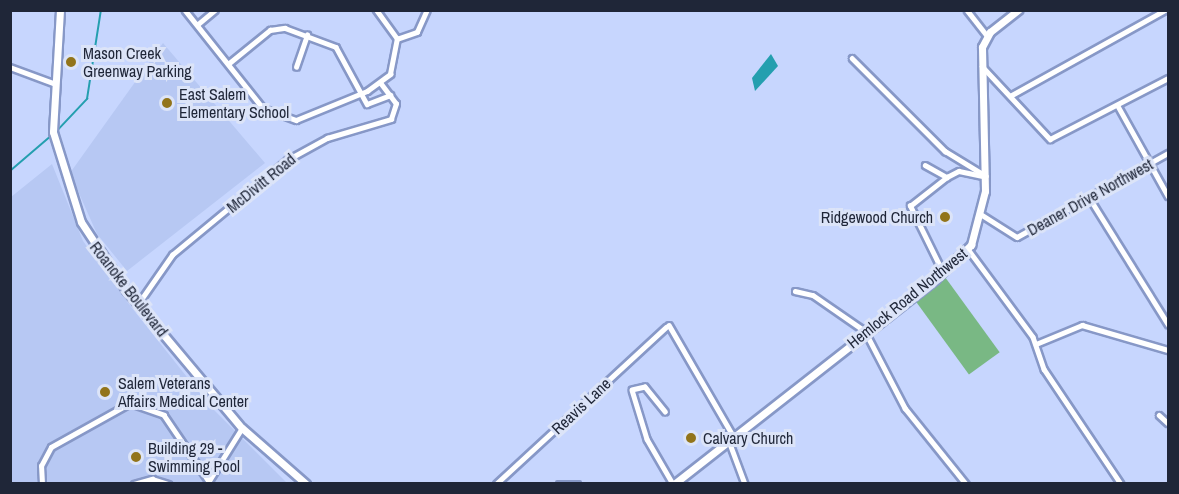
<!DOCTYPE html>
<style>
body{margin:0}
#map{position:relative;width:1179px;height:494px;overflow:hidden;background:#c7d6fe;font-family:"Archivo Narrow",sans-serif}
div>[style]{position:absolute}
.built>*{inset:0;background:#b7c8f3}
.green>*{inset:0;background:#79b884;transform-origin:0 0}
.water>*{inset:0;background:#249faf}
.stream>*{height:1.5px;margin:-0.75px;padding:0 0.75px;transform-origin:0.75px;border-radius:0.75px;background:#249faf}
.roads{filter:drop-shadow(2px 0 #8798c7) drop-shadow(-2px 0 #8798c7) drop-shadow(0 2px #8798c7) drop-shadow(0 -2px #8798c7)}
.street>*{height:4.5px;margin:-2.25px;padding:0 2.25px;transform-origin:2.25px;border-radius:2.25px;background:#fff}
.secondary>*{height:7px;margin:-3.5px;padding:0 3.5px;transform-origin:3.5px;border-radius:3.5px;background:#fff}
.dots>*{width:16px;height:16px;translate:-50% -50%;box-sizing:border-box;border:3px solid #dce4f8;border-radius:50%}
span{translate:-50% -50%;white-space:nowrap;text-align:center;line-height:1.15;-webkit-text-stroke:6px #dce4f8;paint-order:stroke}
.poi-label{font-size:16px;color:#1f2638}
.left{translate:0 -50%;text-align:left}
.right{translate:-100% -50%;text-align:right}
.street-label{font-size:16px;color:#1f2638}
.frame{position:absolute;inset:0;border:12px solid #1f2638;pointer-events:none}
</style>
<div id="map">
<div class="built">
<div style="clip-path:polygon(163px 43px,265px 163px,127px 271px,97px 234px,70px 173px)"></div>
<div style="clip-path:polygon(52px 164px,83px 241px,128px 303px,210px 406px,287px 483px,11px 484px,11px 197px)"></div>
</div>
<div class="green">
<div style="left:945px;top:277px;width:93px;height:38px;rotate:54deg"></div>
</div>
<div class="water">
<div style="clip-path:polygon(771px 54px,778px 66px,755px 91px,752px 78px)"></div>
</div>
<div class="stream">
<div style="left:55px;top:133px;width:47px;rotate:-46.7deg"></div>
<div style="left:87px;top:99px;width:90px;rotate:-81.1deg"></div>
<div style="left:10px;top:171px;width:54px;rotate:-40.5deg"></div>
</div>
<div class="roads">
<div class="street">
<div style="left:185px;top:10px;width:125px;rotate:51.5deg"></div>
<div style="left:263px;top:108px;width:35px;rotate:20deg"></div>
<div style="left:296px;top:120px;width:77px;rotate:-22.2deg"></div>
<div style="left:367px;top:91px;width:29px;rotate:-36deg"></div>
<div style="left:390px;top:74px;width:36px;rotate:-79deg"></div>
<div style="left:397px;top:39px;width:36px;rotate:-126deg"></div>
<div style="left:967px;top:10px;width:33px;rotate:52deg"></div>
<div style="left:197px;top:25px;width:23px;rotate:-40deg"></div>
<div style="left:397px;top:39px;width:21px;rotate:-19deg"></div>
<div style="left:417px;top:32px;width:24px;rotate:-66deg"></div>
<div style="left:852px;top:58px;width:132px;rotate:45deg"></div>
<div style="left:945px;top:151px;width:48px;rotate:31.4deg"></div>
<div style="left:228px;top:64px;width:54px;rotate:-39deg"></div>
<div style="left:270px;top:30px;width:15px;rotate:-8deg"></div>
<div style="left:285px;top:28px;width:54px;rotate:20.4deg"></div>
<div style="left:336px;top:47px;width:65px;rotate:61.5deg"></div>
<div style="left:367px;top:104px;width:25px;rotate:-21deg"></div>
<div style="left:982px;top:66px;width:100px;rotate:47deg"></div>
<div style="left:1050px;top:139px;width:133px;rotate:-27.3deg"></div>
<div style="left:10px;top:67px;width:46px;rotate:20.4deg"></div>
<div style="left:296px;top:67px;width:34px;rotate:-71deg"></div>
<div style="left:1010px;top:96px;width:177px;rotate:-29deg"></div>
<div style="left:1118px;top:106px;width:103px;rotate:60.9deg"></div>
<div style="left:925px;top:165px;width:25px;rotate:29deg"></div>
<div style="left:947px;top:177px;width:13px;rotate:-27deg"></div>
<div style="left:959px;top:171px;width:25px;rotate:12deg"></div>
<div style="left:1089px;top:197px;width:150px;rotate:58.1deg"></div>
<div style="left:982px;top:215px;width:41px;rotate:32.2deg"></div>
<div style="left:1017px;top:237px;width:173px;rotate:-29.1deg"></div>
<div style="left:968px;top:249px;width:109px;rotate:53.5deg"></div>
<div style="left:1033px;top:337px;width:34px;rotate:71deg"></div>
<div style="left:1044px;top:369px;width:138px;rotate:56.2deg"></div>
<div style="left:943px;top:273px;width:75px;rotate:-116.2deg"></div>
<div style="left:910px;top:206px;width:47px;rotate:-38.1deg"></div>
<div style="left:795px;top:291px;width:18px;rotate:13deg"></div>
<div style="left:813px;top:295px;width:63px;rotate:34.7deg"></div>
<div style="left:865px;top:331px;width:87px;rotate:62.5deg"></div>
<div style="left:905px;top:408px;width:97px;rotate:51.2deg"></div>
<div style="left:138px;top:304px;width:60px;rotate:-55.2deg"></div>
<div style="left:172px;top:255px;width:149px;rotate:-39.6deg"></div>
<div style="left:287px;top:160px;width:46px;rotate:-28.8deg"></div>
<div style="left:327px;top:138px;width:67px;rotate:-16.5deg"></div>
<div style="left:391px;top:119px;width:16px;rotate:-72deg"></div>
<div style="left:396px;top:104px;width:25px;rotate:-127deg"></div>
<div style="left:669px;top:325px;width:129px;rotate:59.9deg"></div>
<div style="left:1036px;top:344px;width:50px;rotate:-22.4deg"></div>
<div style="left:1082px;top:325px;width:90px;rotate:16.2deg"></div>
<div style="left:665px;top:412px;width:32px;rotate:-129deg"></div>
<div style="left:645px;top:387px;width:13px;rotate:167deg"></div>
<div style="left:632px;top:390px;width:51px;rotate:73deg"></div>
<div style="left:647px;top:439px;width:52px;rotate:60deg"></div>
<div style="left:1159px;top:415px;width:12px;rotate:42deg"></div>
<div style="left:729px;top:441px;width:46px;rotate:69.6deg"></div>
<div style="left:42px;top:484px;width:18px;rotate:-93deg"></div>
<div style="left:41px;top:466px;width:21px;rotate:-62deg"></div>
<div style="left:51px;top:447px;width:90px;rotate:-29.1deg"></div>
<div style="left:130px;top:403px;width:36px;rotate:19deg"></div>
<div style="left:164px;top:415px;width:78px;rotate:55.9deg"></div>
<div style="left:134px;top:484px;width:19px;rotate:-16deg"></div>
<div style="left:152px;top:479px;width:17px;rotate:17deg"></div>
<div style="left:207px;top:484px;width:66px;rotate:-58deg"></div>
<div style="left:496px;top:484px;width:231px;rotate:-42.7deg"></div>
<div style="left:559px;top:484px;width:19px"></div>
</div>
<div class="secondary">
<div style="left:60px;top:10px;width:122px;rotate:93.3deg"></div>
<div style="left:53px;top:132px;width:94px;rotate:72.7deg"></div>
<div style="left:81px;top:222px;width:82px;rotate:56.5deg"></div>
<div style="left:126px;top:290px;width:180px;rotate:50deg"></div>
<div style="left:242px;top:428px;width:85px;rotate:41.2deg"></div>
<div style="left:674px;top:484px;width:332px;rotate:-38.1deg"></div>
<div style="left:935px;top:279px;width:50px;rotate:-43.4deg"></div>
<div style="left:971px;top:245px;width:56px;rotate:-75.5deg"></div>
<div style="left:985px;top:191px;width:144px;rotate:-91.2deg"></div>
<div style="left:982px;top:47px;width:17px;rotate:-62deg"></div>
<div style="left:990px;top:32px;width:36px;rotate:-38deg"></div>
</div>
</div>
<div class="dots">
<div style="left:71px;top:62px;background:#92741a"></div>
<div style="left:167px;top:103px;background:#92741a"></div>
<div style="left:945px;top:217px;background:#92741a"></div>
<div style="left:105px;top:392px;background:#92741a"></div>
<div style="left:691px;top:438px;background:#92741a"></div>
<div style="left:136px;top:457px;background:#92741a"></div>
</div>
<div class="poi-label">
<span class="left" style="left:83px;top:62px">Mason Creek<br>Greenway Parking</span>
<span class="left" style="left:179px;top:103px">East Salem<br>Elementary School</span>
<span class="right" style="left:933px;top:217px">Ridgewood Church</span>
<span class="left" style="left:118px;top:392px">Salem Veterans<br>Affairs Medical Center</span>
<span class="left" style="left:703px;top:438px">Calvary Church</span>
<span class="left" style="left:148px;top:457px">Building 29 -<br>Swimming Pool</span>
</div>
<div class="street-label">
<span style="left:261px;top:183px;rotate:-39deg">McDivitt Road</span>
<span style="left:1090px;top:197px;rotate:-29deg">Deaner Drive Northwest</span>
<span style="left:129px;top:289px;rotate:52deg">Roanoke Boulevard</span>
<span style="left:907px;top:298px;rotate:-39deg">Hemlock Road Northwest</span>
<span style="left:581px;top:406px;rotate:-43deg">Reavis Lane</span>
</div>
<div class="frame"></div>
</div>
